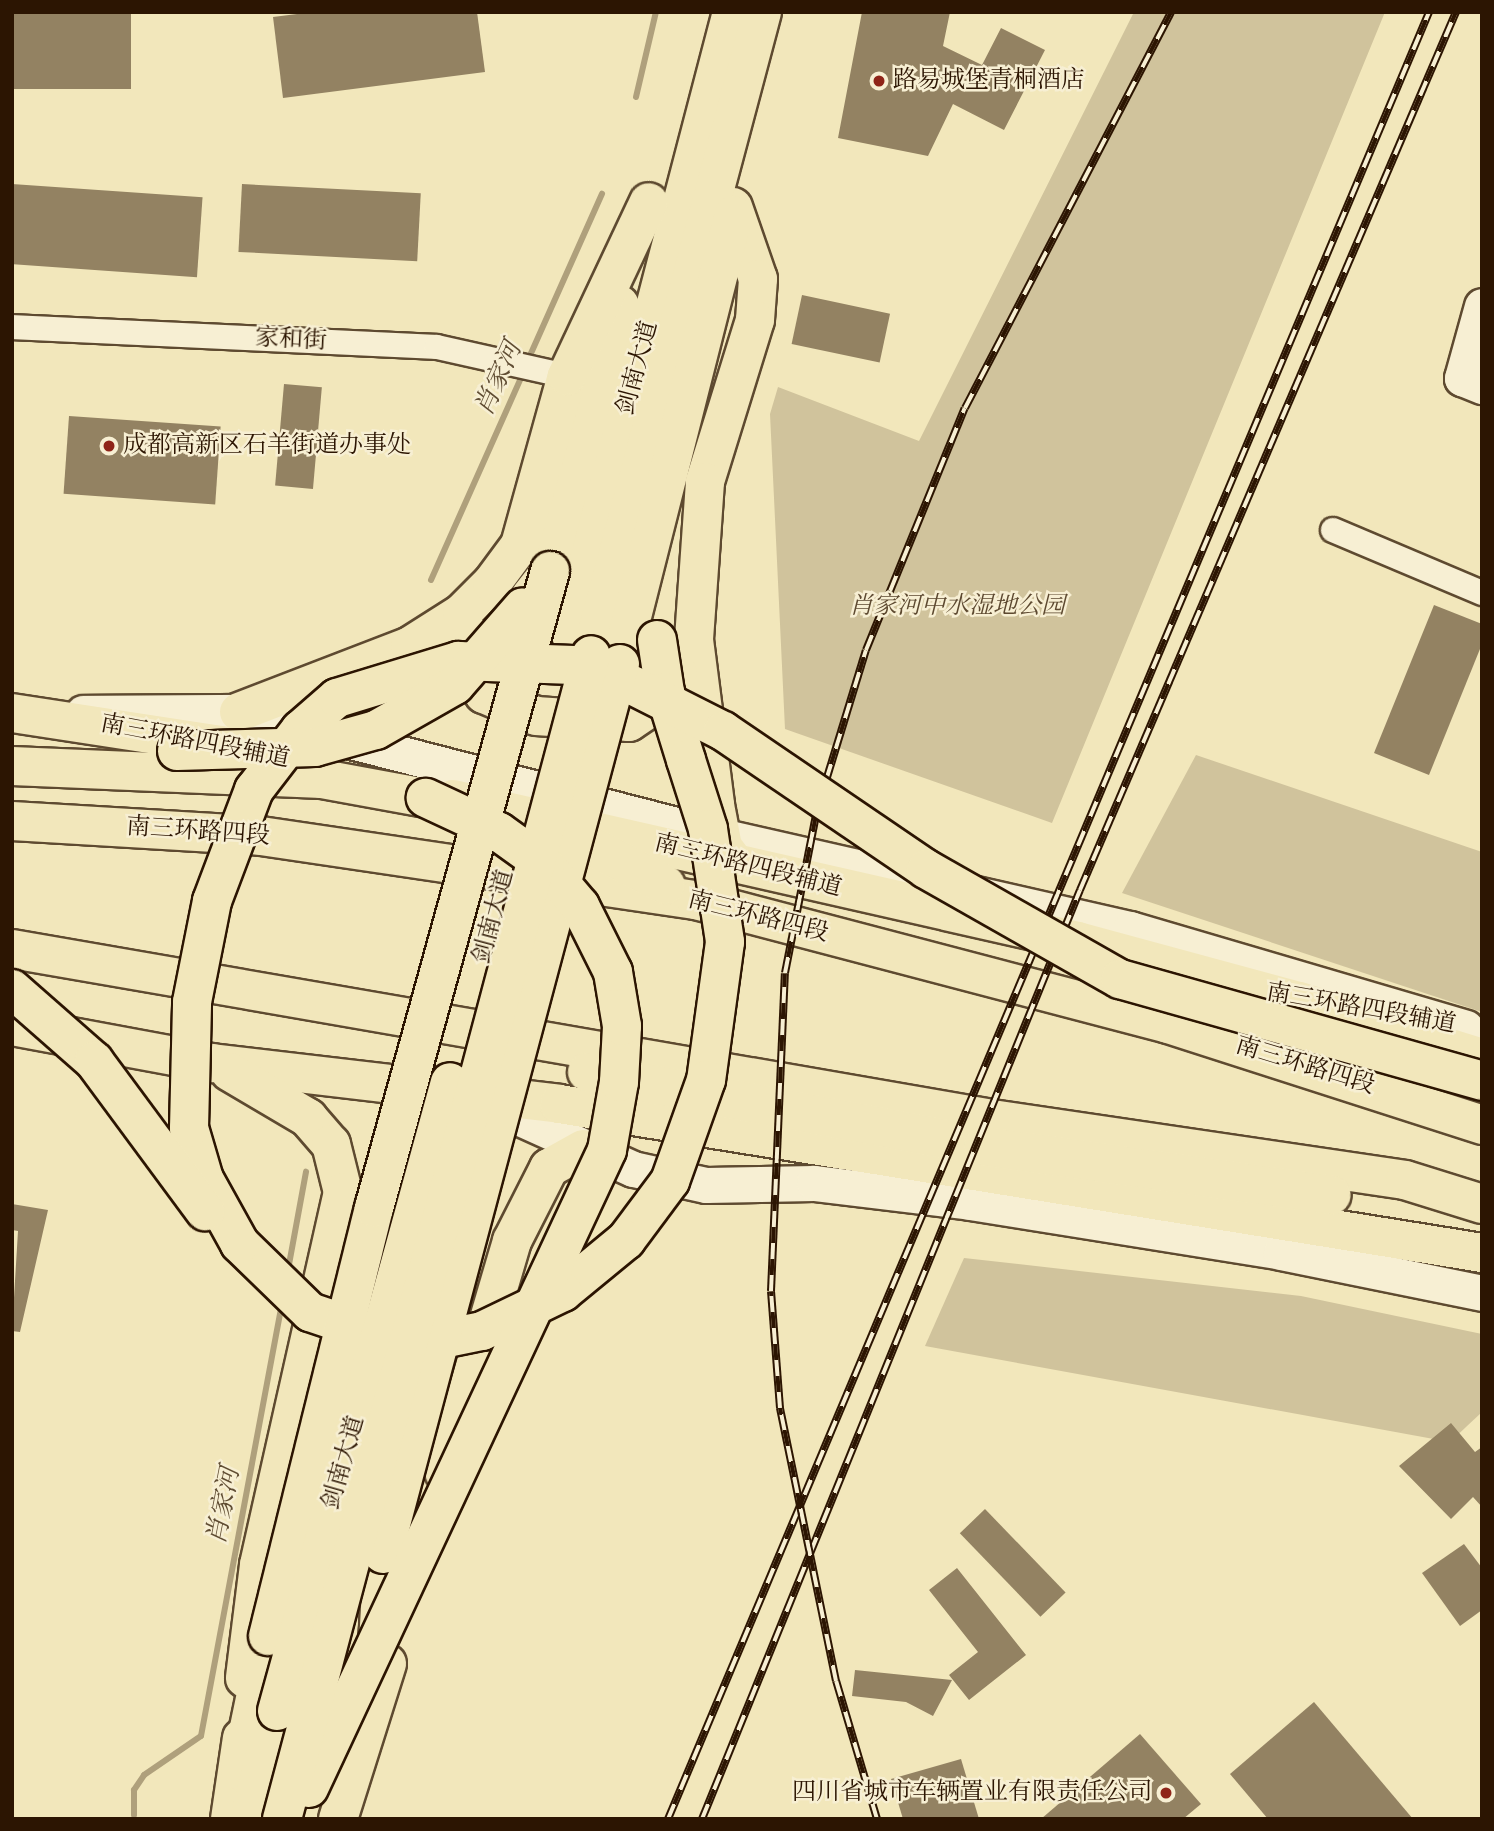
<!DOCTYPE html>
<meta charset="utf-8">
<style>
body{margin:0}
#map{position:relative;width:1494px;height:1831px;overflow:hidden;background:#f2e7bb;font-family:"IM FELL English","Noto Serif SC",serif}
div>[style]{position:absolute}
.green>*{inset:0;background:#d0c39c}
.stream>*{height:6px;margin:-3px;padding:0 3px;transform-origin:3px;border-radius:3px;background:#afa07c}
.building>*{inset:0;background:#938262;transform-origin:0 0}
.roads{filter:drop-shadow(2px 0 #5e4a30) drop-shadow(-2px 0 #5e4a30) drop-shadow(0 2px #5e4a30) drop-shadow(0 -2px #5e4a30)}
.street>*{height:24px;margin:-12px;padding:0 12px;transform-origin:12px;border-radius:12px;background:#f7efd3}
.secondary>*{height:35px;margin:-17.5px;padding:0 17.5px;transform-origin:17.5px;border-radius:17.5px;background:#f7efd3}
.primary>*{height:38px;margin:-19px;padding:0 19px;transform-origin:19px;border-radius:19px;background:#f2e7bb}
.highway>*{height:38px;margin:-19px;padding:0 19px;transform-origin:19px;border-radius:19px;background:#f2e7bb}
.rail>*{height:8px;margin-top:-4px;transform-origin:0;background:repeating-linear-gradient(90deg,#f7efd3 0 16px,#2c1502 0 32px);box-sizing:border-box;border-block:2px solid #2c1502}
.bridges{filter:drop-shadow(2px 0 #2c1502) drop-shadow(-2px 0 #2c1502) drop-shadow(0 2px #2c1502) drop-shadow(0 -2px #2c1502)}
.highway-bridge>*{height:38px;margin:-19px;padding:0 19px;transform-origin:19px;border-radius:19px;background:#f2e7bb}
.dots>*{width:19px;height:19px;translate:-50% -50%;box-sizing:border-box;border:4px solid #f7efd3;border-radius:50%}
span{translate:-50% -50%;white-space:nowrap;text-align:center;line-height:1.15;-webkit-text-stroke:5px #f7efd3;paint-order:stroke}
.poi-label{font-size:24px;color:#2c1502}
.left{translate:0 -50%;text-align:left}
.right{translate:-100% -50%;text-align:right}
.street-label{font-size:24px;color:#2c1502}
.park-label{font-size:24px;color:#5d4930;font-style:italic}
.water-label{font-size:26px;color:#604d33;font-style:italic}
.frame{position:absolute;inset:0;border:14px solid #2c1502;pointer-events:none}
</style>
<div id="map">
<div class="green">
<div style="clip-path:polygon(1134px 12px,1385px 12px,1052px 823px,785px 729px,770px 414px,778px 387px,919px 441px)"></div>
<div style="clip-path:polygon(1196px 755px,1482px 852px,1482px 1012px,1122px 893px)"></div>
<div style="clip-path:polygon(964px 1258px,1301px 1296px,1482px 1334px,1482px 1412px,1450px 1442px,925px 1346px)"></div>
</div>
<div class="stream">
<div style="left:636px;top:97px;width:87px;rotate:-76.8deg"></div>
<div style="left:528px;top:360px;width:182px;rotate:-66deg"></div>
<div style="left:431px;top:580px;width:227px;rotate:-66deg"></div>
<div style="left:288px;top:1270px;width:100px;rotate:-79.6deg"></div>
<div style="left:134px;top:1815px;width:25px;rotate:-90deg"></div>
<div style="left:134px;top:1790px;width:18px;rotate:-56deg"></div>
<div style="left:144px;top:1775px;width:69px;rotate:-34.4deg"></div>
<div style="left:201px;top:1736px;width:439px;rotate:-79.4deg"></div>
</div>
<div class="building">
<div style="left:12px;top:12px;width:119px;height:77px"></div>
<div style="clip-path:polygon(313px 12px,477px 12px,485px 72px,283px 98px,273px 17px)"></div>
<div style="clip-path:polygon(862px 12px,950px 12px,943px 46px,982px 65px,1001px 28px,1045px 50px,1004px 130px,953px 104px,928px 156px,838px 138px)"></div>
<div style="left:12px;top:184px;width:191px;height:80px;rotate:4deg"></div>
<div style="left:242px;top:184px;width:179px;height:68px;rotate:3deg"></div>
<div style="left:802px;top:295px;width:90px;height:50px;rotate:12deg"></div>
<div style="left:284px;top:384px;width:38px;height:102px;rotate:5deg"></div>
<div style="left:69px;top:416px;width:152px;height:78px;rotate:4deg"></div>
<div style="clip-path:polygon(1434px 605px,1482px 624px,1482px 644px,1429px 775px,1374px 753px)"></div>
<div style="clip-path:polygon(12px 1204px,48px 1210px,20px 1332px,12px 1331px,18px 1231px,12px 1230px)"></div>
<div style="clip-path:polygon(1451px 1423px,1475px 1452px,1482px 1447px,1482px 1507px,1473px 1497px,1451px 1519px,1399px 1466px)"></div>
<div style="left:985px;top:1509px;width:116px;height:35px;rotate:46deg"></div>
<div style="clip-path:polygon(1464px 1544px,1482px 1568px,1482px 1610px,1460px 1626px,1422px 1573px)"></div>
<div style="clip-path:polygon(957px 1568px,1026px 1655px,969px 1700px,949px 1675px,978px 1652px,929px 1590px)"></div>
<div style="clip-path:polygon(855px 1670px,952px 1680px,933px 1716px,906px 1702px,852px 1696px)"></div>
<div style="clip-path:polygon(1314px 1702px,1413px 1819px,1268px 1819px,1230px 1774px)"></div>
<div style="clip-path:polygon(1140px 1734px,1201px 1804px,1183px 1819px,1041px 1819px)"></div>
<div style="clip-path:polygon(961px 1759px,979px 1819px,903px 1819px,891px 1779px)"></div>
</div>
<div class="roads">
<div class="street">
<div style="left:12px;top:327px;width:425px;rotate:2.7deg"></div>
<div style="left:437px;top:347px;width:133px;rotate:12.6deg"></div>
<div style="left:1333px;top:530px;width:162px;rotate:22.9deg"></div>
</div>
<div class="secondary">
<div style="left:1482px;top:306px;width:75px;rotate:105.5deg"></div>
<div style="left:1462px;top:378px;width:22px;rotate:22deg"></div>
<div style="left:83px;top:713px;width:156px;rotate:-0.4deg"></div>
<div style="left:239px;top:712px;width:484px;rotate:14.5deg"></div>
<div style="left:734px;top:839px;width:406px;rotate:12.8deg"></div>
<div style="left:1130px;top:929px;width:350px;rotate:16.4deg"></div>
<div style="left:478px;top:1099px;width:170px;rotate:24.3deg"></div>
<div style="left:633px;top:1169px;width:75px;rotate:12.4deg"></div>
<div style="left:706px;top:1185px;width:108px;rotate:-1.1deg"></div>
<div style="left:814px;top:1183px;width:157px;rotate:6.9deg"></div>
<div style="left:970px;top:1202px;width:315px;rotate:9.1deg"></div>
<div style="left:1281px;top:1252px;width:205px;rotate:11.5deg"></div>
</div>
<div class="primary">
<div style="left:12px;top:713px;width:211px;rotate:8.7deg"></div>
<div style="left:453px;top:799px;width:641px;rotate:12.8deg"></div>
<div style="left:1078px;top:941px;width:229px;rotate:15.2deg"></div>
<div style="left:12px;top:1026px;width:203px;rotate:10.5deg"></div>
<div style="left:212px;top:1063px;width:349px;rotate:6.7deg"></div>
<div style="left:559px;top:1104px;width:935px;rotate:9.17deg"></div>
<div style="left:230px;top:1072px;width:91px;rotate:30.5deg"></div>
<div style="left:308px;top:1118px;width:35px;rotate:49deg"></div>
<div style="left:331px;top:1144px;width:49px;rotate:76deg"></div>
<div style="left:343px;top:1192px;width:382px;rotate:102.7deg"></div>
<div style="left:259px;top:1565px;width:114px;rotate:97.1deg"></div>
<div style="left:444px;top:1472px;width:241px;rotate:-73.6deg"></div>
<div style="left:512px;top:1241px;width:82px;rotate:-63.1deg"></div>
<div style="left:549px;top:1168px;width:39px;rotate:-29deg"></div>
<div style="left:230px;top:1819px;width:82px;rotate:-81.6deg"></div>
<div style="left:338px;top:1819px;width:163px;rotate:-72.5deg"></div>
</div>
<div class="highway">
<div style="left:733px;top:207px;width:76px;rotate:70.9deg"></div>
<div style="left:758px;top:279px;width:41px;rotate:94.2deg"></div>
<div style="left:755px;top:320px;width:170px;rotate:107.2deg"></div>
<div style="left:705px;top:482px;width:158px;rotate:94deg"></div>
<div style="left:694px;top:640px;width:166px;rotate:82.7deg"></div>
<div style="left:715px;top:805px;width:43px;rotate:79.2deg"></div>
<div style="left:723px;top:847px;width:21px;rotate:53deg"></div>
<div style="left:530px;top:597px;width:33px;rotate:-52deg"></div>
<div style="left:550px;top:571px;width:275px;rotate:-75.3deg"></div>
<div style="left:570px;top:633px;width:642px;rotate:-75.38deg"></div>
<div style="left:476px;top:638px;width:27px;rotate:107deg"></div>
<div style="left:468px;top:664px;width:34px;rotate:62deg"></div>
<div style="left:484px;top:694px;width:56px;rotate:22.9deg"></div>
<div style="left:536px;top:716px;width:93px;rotate:3.7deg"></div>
<div style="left:629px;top:722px;width:36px;rotate:-34deg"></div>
<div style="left:659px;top:702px;width:35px;rotate:-57deg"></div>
<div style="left:591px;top:655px;width:665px;rotate:-75.11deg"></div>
<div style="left:620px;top:664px;width:463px;rotate:-75.8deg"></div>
<div style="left:239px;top:712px;width:183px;rotate:-21.1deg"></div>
<div style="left:410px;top:646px;width:62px;rotate:-32.4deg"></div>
<div style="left:462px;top:613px;width:42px;rotate:-45deg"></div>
<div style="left:492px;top:583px;width:47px;rotate:-53.6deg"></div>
<div style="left:520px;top:545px;width:175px;rotate:-74.5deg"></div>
<div style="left:567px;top:376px;width:192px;rotate:-64.8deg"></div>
<div style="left:12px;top:766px;width:310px;rotate:2.4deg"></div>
<div style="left:322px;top:779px;width:106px;rotate:10.4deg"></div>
<div style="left:12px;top:821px;width:249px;rotate:3.4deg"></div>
<div style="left:261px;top:836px;width:440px;rotate:8.4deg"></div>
<div style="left:696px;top:900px;width:488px;rotate:14.7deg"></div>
<div style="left:1168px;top:1024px;width:330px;rotate:17.8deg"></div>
<div style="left:545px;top:822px;width:136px;rotate:27.5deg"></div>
<div style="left:12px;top:949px;width:995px;rotate:9.84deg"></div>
<div style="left:992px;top:1119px;width:417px;rotate:8.4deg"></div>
<div style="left:1405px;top:1180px;width:81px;rotate:17.3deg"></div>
<div style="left:1299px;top:1001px;width:192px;rotate:17.3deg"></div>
<div style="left:587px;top:1072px;width:403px;rotate:10.6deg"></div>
<div style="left:983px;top:1146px;width:352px;rotate:8deg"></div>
<div style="left:375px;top:1697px;width:143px;rotate:-86.8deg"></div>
<div style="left:240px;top:1771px;width:138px;rotate:-78.3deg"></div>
<div style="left:249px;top:1819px;width:78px;rotate:-76deg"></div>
</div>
</div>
<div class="rail">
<div style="left:668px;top:1819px;width:1961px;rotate:-67.16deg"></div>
<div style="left:702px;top:1819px;width:1003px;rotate:-67.86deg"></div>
<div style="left:1080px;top:890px;width:955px;rotate:-66.82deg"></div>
<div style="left:877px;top:1819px;width:144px;rotate:-106.5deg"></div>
<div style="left:836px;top:1681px;width:279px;rotate:-101.6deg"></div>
<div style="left:780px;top:1408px;width:117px;rotate:-94.4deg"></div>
<div style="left:771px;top:1291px;width:318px;rotate:-87.5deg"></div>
<div style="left:785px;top:973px;width:166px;rotate:-78.9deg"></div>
<div style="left:817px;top:810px;width:167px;rotate:-73deg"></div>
<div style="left:866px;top:650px;width:261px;rotate:-67.8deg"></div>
<div style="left:965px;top:408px;width:446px;rotate:-62.5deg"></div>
</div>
<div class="bridges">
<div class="highway-bridge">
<div style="left:657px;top:640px;width:53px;rotate:81.3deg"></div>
<div style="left:665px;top:692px;width:71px;rotate:72.8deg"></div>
<div style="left:686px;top:760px;width:72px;rotate:72.3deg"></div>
<div style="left:708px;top:829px;width:114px;rotate:81.4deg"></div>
<div style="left:725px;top:942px;width:139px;rotate:97.8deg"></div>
<div style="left:706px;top:1080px;width:107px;rotate:109.6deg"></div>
<div style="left:670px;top:1181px;width:74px;rotate:126.7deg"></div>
<div style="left:626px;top:1240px;width:82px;rotate:140.5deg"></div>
<div style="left:563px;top:1292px;width:90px;rotate:154.3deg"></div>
<div style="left:482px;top:1331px;width:50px;rotate:168.5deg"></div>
<div style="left:433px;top:1341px;width:43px;rotate:-177.3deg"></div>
<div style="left:390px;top:1339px;width:84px;rotate:-161.4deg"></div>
<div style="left:310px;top:1312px;width:98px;rotate:-135.8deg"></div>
<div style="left:240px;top:1244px;width:74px;rotate:-119deg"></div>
<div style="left:204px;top:1179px;width:53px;rotate:-106.4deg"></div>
<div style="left:189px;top:1128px;width:126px;rotate:-88.6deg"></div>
<div style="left:192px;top:1002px;width:103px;rotate:-78.8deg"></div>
<div style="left:212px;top:901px;width:119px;rotate:-69.3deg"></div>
<div style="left:254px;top:790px;width:76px;rotate:-52.5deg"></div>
<div style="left:300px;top:730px;width:49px;rotate:-40.9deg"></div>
<div style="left:337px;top:698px;width:127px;rotate:-17deg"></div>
<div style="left:458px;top:661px;width:116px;rotate:2deg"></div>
<div style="left:574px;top:665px;width:61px;rotate:19deg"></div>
<div style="left:632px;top:685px;width:102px;rotate:26.8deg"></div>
<div style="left:723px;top:731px;width:245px;rotate:34.2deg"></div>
<div style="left:926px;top:869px;width:223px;rotate:29.6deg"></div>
<div style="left:1120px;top:979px;width:376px;rotate:15.7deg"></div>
<div style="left:177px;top:751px;width:138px;rotate:-1.7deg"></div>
<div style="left:315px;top:747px;width:63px;rotate:-15.6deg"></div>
<div style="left:376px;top:730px;width:91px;rotate:-29.7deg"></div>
<div style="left:455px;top:685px;width:103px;rotate:-48.9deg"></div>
<div style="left:12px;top:989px;width:109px;rotate:41.3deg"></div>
<div style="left:94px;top:1061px;width:187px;rotate:53.5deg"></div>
<div style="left:383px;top:1554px;width:921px;rotate:-75.09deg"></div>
<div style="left:268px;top:1636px;width:441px;rotate:-76.1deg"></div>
<div style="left:374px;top:1208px;width:661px;rotate:-74.55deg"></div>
<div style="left:277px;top:1711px;width:652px;rotate:-74.62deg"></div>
<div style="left:309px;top:1788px;width:704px;rotate:-64.96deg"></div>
<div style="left:607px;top:1150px;width:69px;rotate:-80deg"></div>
<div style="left:619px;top:1082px;width:56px;rotate:-86.9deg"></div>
<div style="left:622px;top:1026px;width:55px;rotate:-99.5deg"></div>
<div style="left:613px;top:972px;width:74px;rotate:-116.6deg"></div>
<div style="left:580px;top:906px;width:54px;rotate:-130.5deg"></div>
<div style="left:545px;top:865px;width:57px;rotate:-144.3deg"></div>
<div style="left:499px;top:832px;width:81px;rotate:-155deg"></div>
<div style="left:282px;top:1819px;width:1204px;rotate:-75.13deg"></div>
</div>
</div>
<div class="dots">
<div style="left:879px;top:81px;background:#8f2418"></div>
<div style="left:109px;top:446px;background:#8f2418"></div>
<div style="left:1166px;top:1793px;background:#8f2418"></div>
</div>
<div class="poi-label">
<span class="left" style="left:893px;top:81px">路易城堡青桐酒店</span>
<span class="left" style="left:123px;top:446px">成都高新区石羊街道办事处</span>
<span class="right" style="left:1152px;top:1793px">四川省城市车辆置业有限责任公司</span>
</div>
<div class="street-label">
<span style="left:291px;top:340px;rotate:3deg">家和街</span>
<span style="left:638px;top:368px;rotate:-75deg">剑南大道</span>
<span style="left:195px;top:742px;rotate:11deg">南三环路四段辅道</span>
<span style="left:198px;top:832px;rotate:4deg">南三环路四段</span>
<span style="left:748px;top:866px;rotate:14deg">南三环路四段辅道</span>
<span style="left:494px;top:917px;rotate:-75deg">剑南大道</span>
<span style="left:758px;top:917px;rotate:14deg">南三环路四段</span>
<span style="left:1361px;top:1009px;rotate:10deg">南三环路四段辅道</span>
<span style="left:1305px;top:1066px;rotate:17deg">南三环路四段</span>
<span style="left:344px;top:1463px;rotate:-74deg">剑南大道</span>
</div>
<div class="park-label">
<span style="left:957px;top:607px">肖家河中水湿地公园</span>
</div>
<div class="water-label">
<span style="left:499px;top:379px;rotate:-66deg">肖家河</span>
<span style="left:224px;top:1506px;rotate:-79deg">肖家河</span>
</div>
<div class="frame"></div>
</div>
